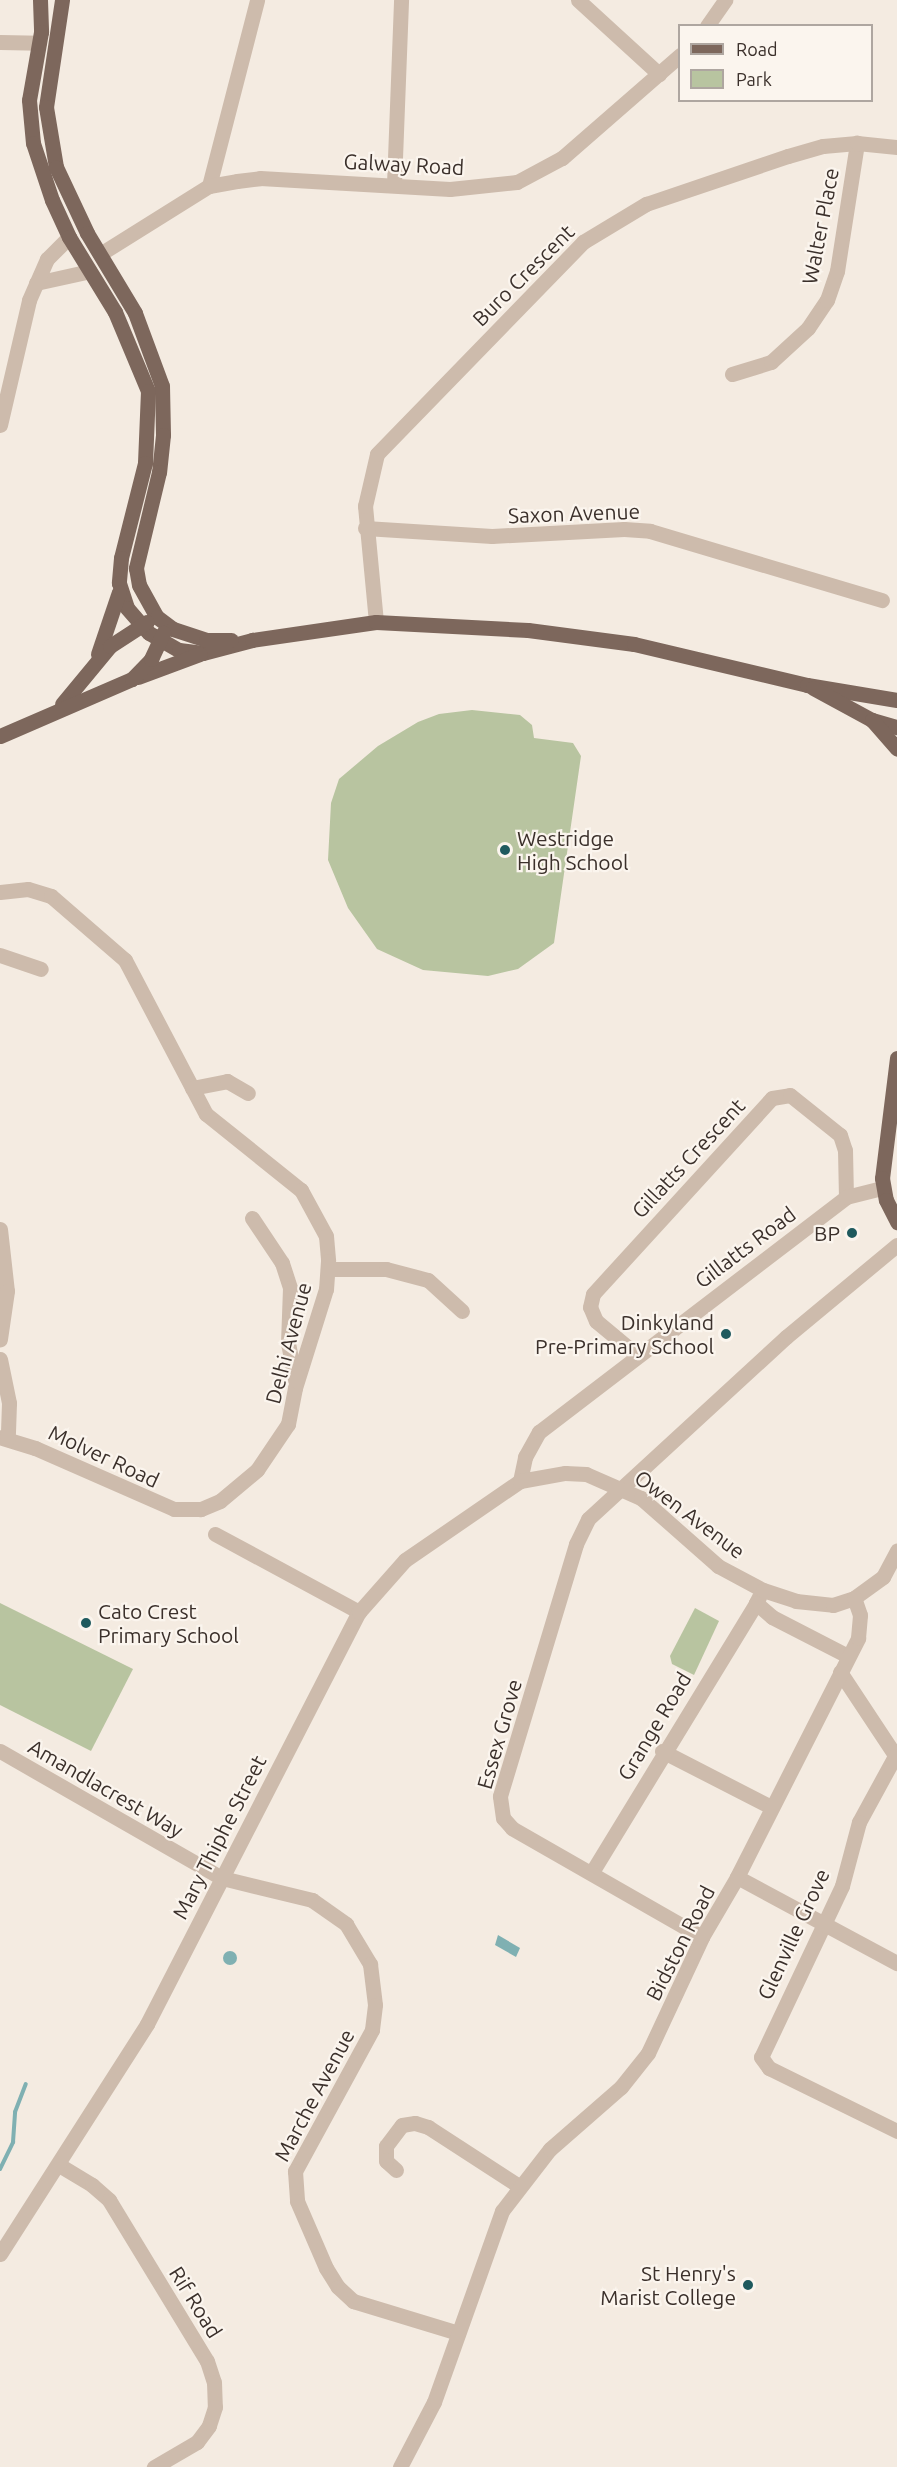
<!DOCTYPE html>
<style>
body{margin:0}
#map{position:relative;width:897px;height:2467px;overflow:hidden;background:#f4ebe1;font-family:Ubuntu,sans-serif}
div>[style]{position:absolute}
.green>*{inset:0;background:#b8c4a0}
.water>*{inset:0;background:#7fb0b2}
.round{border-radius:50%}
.stream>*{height:4px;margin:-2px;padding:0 2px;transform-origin:2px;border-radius:2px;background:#7fb0b2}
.minor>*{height:15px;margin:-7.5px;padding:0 7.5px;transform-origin:7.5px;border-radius:7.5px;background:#cdbbac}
.major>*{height:15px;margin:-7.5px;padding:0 7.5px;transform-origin:7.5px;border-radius:7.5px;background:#7d675c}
.dots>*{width:16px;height:16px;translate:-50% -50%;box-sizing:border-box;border:3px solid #fbf5ee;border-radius:50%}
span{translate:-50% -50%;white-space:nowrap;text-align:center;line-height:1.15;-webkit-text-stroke:4.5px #fbf5ee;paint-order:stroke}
.street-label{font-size:21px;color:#3b302b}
.poi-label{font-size:21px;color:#3b302b}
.left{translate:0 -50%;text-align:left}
.right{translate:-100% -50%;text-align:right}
.legend{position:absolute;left:678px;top:24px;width:195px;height:78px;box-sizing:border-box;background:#fbf5ee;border:2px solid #aea6a0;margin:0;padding:8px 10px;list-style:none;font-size:18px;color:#3b302b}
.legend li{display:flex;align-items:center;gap:12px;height:30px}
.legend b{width:30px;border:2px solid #aea6a0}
</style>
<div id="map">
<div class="green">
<div style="clip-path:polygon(472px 710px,520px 715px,532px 725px,534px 738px,573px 743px,581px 756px,554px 943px,518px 969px,488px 976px,423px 970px,377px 949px,348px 908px,328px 860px,331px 803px,339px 779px,378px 746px,418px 722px,439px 714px)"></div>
<div style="clip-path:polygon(0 1603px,133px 1669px,91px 1751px,0 1705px)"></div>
<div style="clip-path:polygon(695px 1608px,719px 1621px,694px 1675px,672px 1664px,670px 1656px)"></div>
</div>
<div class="water">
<div style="clip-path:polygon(498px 1935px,520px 1948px,516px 1957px,495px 1945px)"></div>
<div class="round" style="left:223px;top:1951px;width:14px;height:14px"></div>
</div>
<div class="stream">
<div style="left:0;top:2169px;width:30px;rotate:-64deg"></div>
<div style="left:13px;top:2142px;width:30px;rotate:-86deg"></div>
<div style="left:15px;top:2112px;width:30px;rotate:-69deg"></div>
</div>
<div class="minor">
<div style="left:578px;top:0;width:110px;rotate:42.4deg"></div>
<div style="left:707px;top:26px;width:32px;rotate:-55deg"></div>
<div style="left:0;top:42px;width:39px;rotate:1deg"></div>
<div style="left:394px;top:184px;width:184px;rotate:-87.8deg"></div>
<div style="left:209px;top:186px;width:192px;rotate:-75.5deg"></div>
<div style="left:100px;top:254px;width:128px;rotate:-32deg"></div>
<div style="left:209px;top:186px;width:28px;rotate:-10deg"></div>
<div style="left:237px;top:181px;width:23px;rotate:-7deg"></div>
<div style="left:260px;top:178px;width:190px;rotate:3.3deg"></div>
<div style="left:450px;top:189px;width:67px;rotate:-6deg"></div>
<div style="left:517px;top:182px;width:51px;rotate:-28.1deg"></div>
<div style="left:562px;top:158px;width:157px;rotate:-41.1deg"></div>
<div style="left:36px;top:283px;width:55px;rotate:-12.5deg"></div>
<div style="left:732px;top:374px;width:41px;rotate:-17.1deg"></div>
<div style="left:771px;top:362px;width:50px;rotate:-42.6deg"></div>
<div style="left:808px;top:328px;width:34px;rotate:-56deg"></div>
<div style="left:827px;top:300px;width:31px;rotate:-71deg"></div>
<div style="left:837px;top:271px;width:130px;rotate:-81.1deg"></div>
<div style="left:0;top:425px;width:128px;rotate:-76.9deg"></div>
<div style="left:29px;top:300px;width:45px;rotate:-66.3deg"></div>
<div style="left:47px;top:259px;width:31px;rotate:-45deg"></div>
<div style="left:365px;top:528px;width:127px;rotate:3.6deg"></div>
<div style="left:492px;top:536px;width:132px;rotate:-3deg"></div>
<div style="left:624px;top:529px;width:26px;rotate:4deg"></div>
<div style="left:650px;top:531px;width:242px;rotate:16.6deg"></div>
<div style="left:376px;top:622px;width:117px;rotate:-95.4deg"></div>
<div style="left:365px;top:506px;width:53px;rotate:-77deg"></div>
<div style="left:377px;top:454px;width:296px;rotate:-45.8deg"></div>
<div style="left:583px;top:242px;width:74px;rotate:-31.1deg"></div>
<div style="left:646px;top:204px;width:150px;rotate:-18.7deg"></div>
<div style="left:788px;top:156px;width:36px;rotate:-16deg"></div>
<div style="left:823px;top:146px;width:34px;rotate:-5deg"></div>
<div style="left:857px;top:143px;width:40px;rotate:5.7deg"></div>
<div style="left:0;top:892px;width:28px;rotate:-6deg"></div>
<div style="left:28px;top:889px;width:24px;rotate:17deg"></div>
<div style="left:51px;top:896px;width:98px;rotate:40.9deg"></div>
<div style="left:125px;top:960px;width:174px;rotate:62.3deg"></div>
<div style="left:206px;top:1114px;width:122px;rotate:38.7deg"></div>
<div style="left:301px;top:1190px;width:52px;rotate:61.5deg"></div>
<div style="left:326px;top:1236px;width:25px;rotate:85deg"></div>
<div style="left:328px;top:1261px;width:28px;rotate:94deg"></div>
<div style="left:326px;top:1289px;width:104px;rotate:107.4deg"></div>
<div style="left:295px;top:1388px;width:37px;rotate:101deg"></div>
<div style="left:288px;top:1424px;width:55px;rotate:124deg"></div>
<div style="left:257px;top:1470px;width:48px;rotate:140deg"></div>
<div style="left:220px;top:1501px;width:21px;rotate:157deg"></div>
<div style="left:201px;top:1509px;width:27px;rotate:180deg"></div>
<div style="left:174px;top:1509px;width:152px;rotate:-156.3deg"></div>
<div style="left:35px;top:1448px;width:37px;rotate:-163deg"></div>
<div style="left:0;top:955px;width:43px;rotate:18.9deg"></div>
<div style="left:192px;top:1088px;width:36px;rotate:-11deg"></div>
<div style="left:227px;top:1081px;width:24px;rotate:30deg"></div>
<div style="left:252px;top:1218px;width:54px;rotate:56.3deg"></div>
<div style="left:282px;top:1263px;width:26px;rotate:72deg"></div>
<div style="left:290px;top:1288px;width:55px;rotate:92.1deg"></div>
<div style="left:288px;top:1343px;width:38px;rotate:79deg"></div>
<div style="left:0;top:1229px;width:62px;rotate:83.6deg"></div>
<div style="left:7px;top:1291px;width:49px;rotate:98.3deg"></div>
<div style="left:328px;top:1269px;width:58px"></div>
<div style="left:386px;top:1269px;width:43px;rotate:14.7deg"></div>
<div style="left:428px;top:1280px;width:46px;rotate:42.4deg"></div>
<div style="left:637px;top:1355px;width:53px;rotate:-140.3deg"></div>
<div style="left:596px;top:1321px;width:15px;rotate:-113deg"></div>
<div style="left:590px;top:1307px;width:13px;rotate:-77deg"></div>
<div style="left:593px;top:1294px;width:265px;rotate:-47.6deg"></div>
<div style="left:772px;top:1098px;width:18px;rotate:-9deg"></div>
<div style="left:790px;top:1095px;width:64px;rotate:38.7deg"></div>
<div style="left:840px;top:1135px;width:16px;rotate:72deg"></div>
<div style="left:845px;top:1150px;width:47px;rotate:88.8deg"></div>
<div style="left:0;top:1359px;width:45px;rotate:78.4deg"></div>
<div style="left:9px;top:1403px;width:35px;rotate:92deg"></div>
<div style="left:520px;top:1481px;width:25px;rotate:-78deg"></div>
<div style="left:525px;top:1457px;width:29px;rotate:-61deg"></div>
<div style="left:539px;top:1432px;width:387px;rotate:-37.4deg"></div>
<div style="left:846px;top:1197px;width:38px;rotate:-14deg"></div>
<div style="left:215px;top:1534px;width:164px;rotate:28.4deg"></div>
<div style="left:759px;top:1597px;width:7px;rotate:117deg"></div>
<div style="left:756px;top:1603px;width:21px;rotate:41deg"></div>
<div style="left:772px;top:1617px;width:85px;rotate:27.2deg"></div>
<div style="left:840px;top:1672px;width:103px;rotate:56.5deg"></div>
<div style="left:0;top:1751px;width:256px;rotate:29.8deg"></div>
<div style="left:222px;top:1878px;width:93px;rotate:13.7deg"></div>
<div style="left:312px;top:1900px;width:42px;rotate:35.2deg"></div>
<div style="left:346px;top:1924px;width:47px;rotate:59deg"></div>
<div style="left:370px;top:1964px;width:41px;rotate:83deg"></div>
<div style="left:375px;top:2005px;width:25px;rotate:97deg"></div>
<div style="left:372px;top:2030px;width:161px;rotate:118.6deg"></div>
<div style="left:295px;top:2171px;width:30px;rotate:86deg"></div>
<div style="left:297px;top:2201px;width:73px;rotate:66.6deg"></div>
<div style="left:326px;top:2268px;width:22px;rotate:58deg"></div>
<div style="left:338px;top:2287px;width:21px;rotate:43deg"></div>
<div style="left:353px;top:2301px;width:110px;rotate:16.9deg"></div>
<div style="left:662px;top:1751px;width:123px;rotate:27.2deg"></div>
<div style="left:895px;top:1756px;width:75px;rotate:118.6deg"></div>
<div style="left:859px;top:1822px;width:66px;rotate:104.9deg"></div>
<div style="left:842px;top:1886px;width:189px;rotate:115.3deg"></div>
<div style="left:761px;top:2057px;width:14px;rotate:54deg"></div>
<div style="left:769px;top:2068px;width:143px;rotate:26.2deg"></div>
<div style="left:592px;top:1872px;width:315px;rotate:-58.6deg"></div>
<div style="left:737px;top:1877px;width:182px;rotate:28.3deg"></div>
<div style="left:702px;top:1937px;width:219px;rotate:-150.2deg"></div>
<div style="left:512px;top:1828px;width:13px;rotate:-132deg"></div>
<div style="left:503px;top:1818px;width:22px;rotate:-98deg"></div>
<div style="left:500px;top:1796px;width:263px;rotate:-73.2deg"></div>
<div style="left:576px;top:1544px;width:28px;rotate:-64deg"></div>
<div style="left:588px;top:1519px;width:269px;rotate:-42.6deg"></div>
<div style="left:786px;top:1337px;width:144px;rotate:-39.7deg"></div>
<div style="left:59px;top:2165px;width:39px;rotate:31deg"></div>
<div style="left:92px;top:2185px;width:23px;rotate:41deg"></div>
<div style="left:109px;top:2200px;width:188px;rotate:58.7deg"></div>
<div style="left:207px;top:2361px;width:22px;rotate:72deg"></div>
<div style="left:214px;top:2382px;width:25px;rotate:88deg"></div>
<div style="left:215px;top:2407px;width:20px;rotate:108deg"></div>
<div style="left:209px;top:2426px;width:20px;rotate:127deg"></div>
<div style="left:197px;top:2442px;width:50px;rotate:149.8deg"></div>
<div style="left:396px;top:2170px;width:13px;rotate:-138deg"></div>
<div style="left:386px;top:2161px;width:15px;rotate:-90deg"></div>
<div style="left:386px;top:2146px;width:26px;rotate:-53deg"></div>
<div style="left:402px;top:2125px;width:13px;rotate:-9deg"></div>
<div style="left:415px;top:2123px;width:14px;rotate:17deg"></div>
<div style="left:428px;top:2127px;width:108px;rotate:33deg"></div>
<div style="left:0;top:2254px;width:273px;rotate:-57.4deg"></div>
<div style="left:147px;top:2024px;width:463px;rotate:-62.8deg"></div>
<div style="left:359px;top:1612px;width:69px;rotate:-48.5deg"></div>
<div style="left:405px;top:1560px;width:140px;rotate:-34.5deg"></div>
<div style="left:520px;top:1481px;width:46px;rotate:-10.1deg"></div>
<div style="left:565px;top:1473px;width:21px;rotate:3deg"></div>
<div style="left:586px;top:1474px;width:60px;rotate:23.6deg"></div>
<div style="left:641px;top:1498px;width:103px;rotate:41.4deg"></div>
<div style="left:718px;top:1566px;width:51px;rotate:28.1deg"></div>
<div style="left:763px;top:1590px;width:35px;rotate:18deg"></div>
<div style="left:796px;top:1601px;width:37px;rotate:6deg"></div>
<div style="left:833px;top:1605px;width:22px;rotate:-18deg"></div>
<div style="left:854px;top:1598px;width:36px;rotate:-36deg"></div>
<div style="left:883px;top:1577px;width:30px;rotate:-62deg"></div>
<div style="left:400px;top:2467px;width:73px;rotate:-62.4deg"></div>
<div style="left:434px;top:2402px;width:203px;rotate:-70.4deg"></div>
<div style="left:502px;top:2211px;width:78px;rotate:-52.3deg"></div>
<div style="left:550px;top:2149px;width:94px;rotate:-41.1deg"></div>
<div style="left:621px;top:2087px;width:43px;rotate:-51.5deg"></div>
<div style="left:648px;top:2053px;width:128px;rotate:-65deg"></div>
<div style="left:702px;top:1937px;width:69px;rotate:-59.7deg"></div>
<div style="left:737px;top:1877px;width:268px;rotate:-63.1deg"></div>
<div style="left:858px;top:1638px;width:23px;rotate:-85deg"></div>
<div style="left:860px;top:1615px;width:18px;rotate:-109deg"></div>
</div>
<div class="major">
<div style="left:40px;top:0;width:32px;rotate:88deg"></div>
<div style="left:41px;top:32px;width:69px;rotate:100deg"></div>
<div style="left:29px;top:100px;width:43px;rotate:84.7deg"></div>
<div style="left:33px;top:143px;width:60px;rotate:71.6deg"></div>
<div style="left:52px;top:200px;width:41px;rotate:65.3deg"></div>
<div style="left:69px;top:237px;width:88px;rotate:58.5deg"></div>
<div style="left:115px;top:312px;width:86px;rotate:67.3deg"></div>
<div style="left:148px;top:391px;width:72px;rotate:92.4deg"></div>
<div style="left:145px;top:463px;width:98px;rotate:104.2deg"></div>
<div style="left:121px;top:558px;width:25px;rotate:95deg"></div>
<div style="left:119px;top:583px;width:26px;rotate:72deg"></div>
<div style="left:127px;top:608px;width:33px;rotate:49deg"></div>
<div style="left:149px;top:633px;width:34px;rotate:30deg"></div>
<div style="left:179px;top:650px;width:24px;rotate:7deg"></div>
<div style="left:203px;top:653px;width:51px;rotate:-14.9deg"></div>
<div style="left:252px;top:640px;width:125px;rotate:-8.3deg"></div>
<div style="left:376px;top:622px;width:152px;rotate:3deg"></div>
<div style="left:528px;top:630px;width:107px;rotate:7.5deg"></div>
<div style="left:634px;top:644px;width:178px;rotate:13.3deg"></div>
<div style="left:807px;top:685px;width:91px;rotate:9.5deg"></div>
<div style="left:62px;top:0;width:108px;rotate:98.5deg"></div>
<div style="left:46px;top:107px;width:61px;rotate:80.5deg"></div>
<div style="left:56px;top:167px;width:73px;rotate:64.8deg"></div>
<div style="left:87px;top:233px;width:93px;rotate:59deg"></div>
<div style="left:135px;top:313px;width:78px;rotate:69.7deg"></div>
<div style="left:162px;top:386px;width:49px;rotate:88.8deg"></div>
<div style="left:163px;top:435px;width:37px;rotate:96deg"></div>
<div style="left:159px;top:472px;width:99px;rotate:103.5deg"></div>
<div style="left:136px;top:568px;width:17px;rotate:80deg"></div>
<div style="left:139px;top:585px;width:37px;rotate:61deg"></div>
<div style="left:157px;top:617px;width:20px;rotate:37deg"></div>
<div style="left:173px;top:629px;width:35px;rotate:18deg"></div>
<div style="left:206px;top:640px;width:25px"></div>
<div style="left:98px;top:654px;width:65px;rotate:-71.3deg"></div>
<div style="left:138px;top:677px;width:66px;rotate:-20.4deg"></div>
<div style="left:813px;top:688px;width:67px;rotate:28.5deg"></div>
<div style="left:872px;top:720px;width:26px;rotate:16deg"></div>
<div style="left:62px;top:704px;width:75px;rotate:-50.4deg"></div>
<div style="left:110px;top:646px;width:44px;rotate:-33deg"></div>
<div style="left:872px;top:720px;width:38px;rotate:49deg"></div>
<div style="left:0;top:736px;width:144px;rotate:-23.4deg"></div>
<div style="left:132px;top:679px;width:28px;rotate:-46deg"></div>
<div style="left:151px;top:659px;width:29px;rotate:-65deg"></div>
<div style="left:897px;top:1058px;width:121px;rotate:97.1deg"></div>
<div style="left:882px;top:1178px;width:22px;rotate:80deg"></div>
<div style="left:886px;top:1200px;width:25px;rotate:63deg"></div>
</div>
<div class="dots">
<div style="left:505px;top:850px;background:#1f5a5e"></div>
<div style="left:852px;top:1233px;background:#1f5a5e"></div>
<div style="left:726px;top:1334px;background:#1f5a5e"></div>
<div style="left:86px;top:1623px;background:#1f5a5e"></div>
<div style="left:748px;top:2285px;background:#1f5a5e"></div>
</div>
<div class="street-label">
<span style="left:404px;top:164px;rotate:3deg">Galway Road</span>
<span style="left:820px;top:226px;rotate:-79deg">Walter Place</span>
<span style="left:523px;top:275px;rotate:-45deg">Buro Crescent</span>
<span style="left:574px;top:513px;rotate:-2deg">Saxon Avenue</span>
<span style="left:688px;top:1158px;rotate:-47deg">Gillatts Crescent</span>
<span style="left:745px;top:1247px;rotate:-37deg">Gillatts Road</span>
<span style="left:288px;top:1343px;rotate:-75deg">Delhi Avenue</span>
<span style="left:104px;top:1456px;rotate:25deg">Molver Road</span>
<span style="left:690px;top:1514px;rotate:37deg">Owen Avenue</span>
<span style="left:654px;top:1726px;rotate:-59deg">Grange Road</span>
<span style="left:499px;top:1734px;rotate:-74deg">Essex Grove</span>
<span style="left:106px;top:1788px;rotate:30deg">Amandlacrest Way</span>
<span style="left:219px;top:1837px;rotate:-63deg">Mary Thiphe Street</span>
<span style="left:793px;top:1934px;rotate:-65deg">Glenville Grove</span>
<span style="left:680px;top:1943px;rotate:-63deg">Bidston Road</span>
<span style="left:314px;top:2095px;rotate:-62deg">Marche Avenue</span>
<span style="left:196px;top:2302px;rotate:58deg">Rif Road</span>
</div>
<div class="poi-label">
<span class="left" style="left:517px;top:850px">Westridge<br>High School</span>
<span class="right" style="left:840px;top:1233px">BP</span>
<span class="right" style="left:714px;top:1334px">Dinkyland<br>Pre-Primary School</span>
<span class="left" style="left:98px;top:1623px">Cato Crest<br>Primary School</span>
<span class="right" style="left:736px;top:2285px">St Henry's<br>Marist College</span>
</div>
<ul class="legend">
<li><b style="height:8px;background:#7d675c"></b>Road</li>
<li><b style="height:16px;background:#b8c4a0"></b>Park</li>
</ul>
</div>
